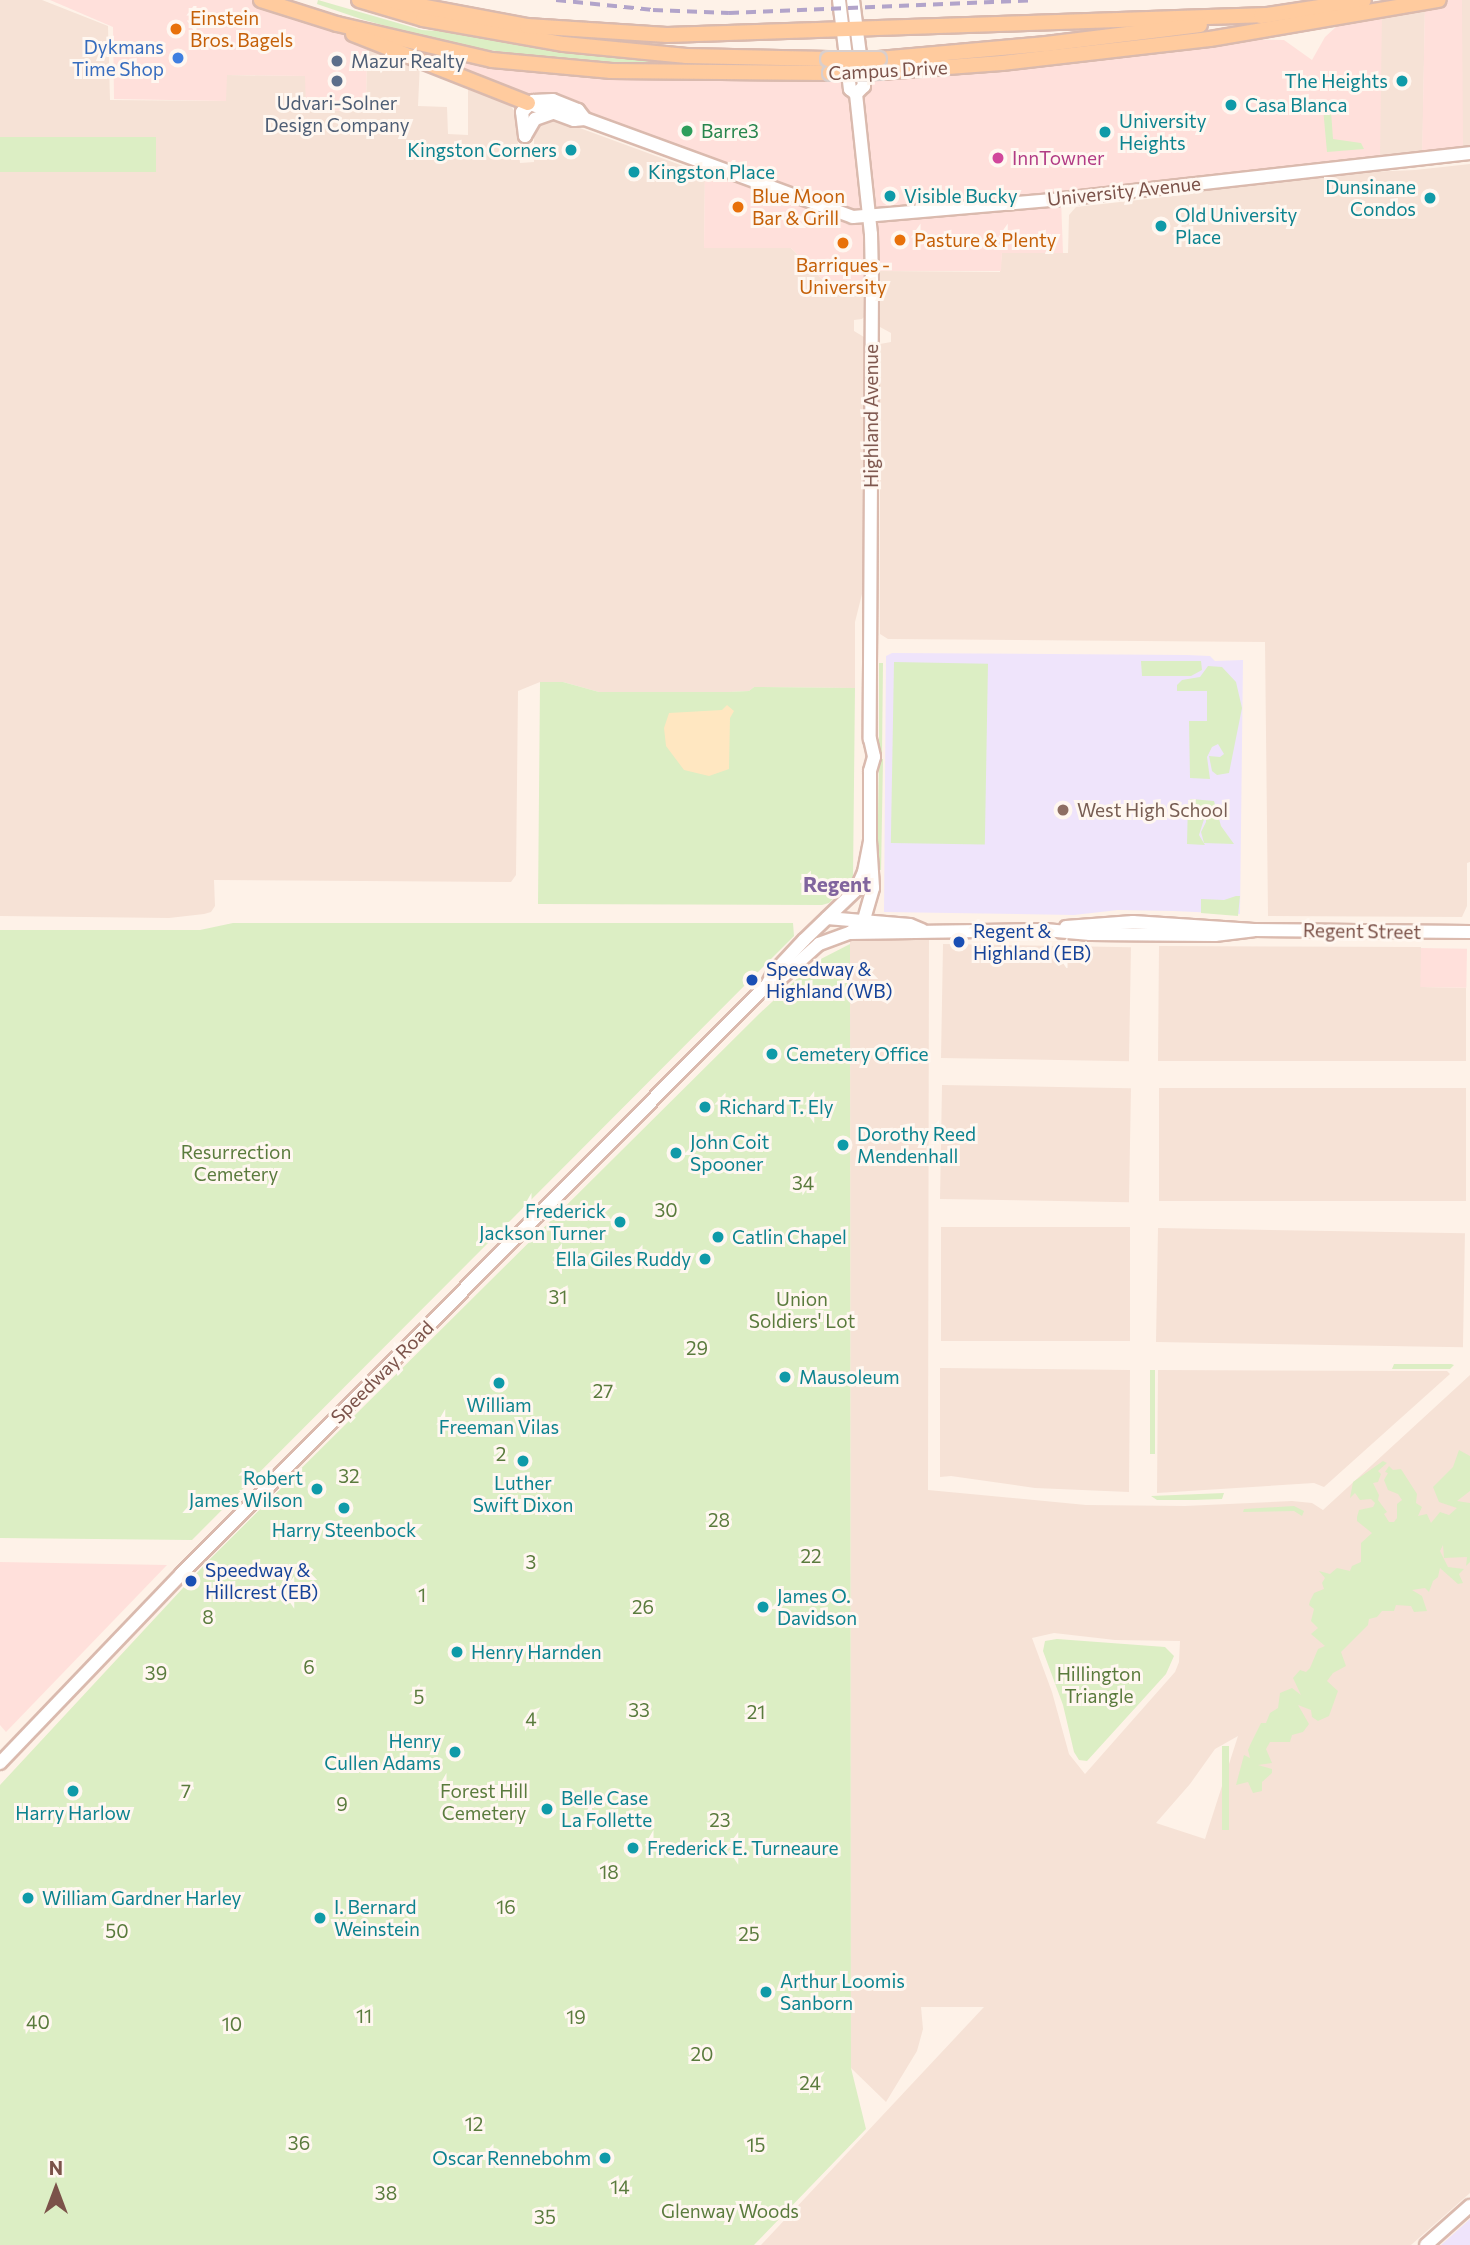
<!DOCTYPE html>
<style>
body{margin:0}
#map{position:relative;width:1470px;height:2245px;overflow:hidden;background:#fef2e8;font-family:Commissioner,sans-serif}
div>[style]{position:absolute}
.residential>*{inset:0;background:#f6e2d6;transform-origin:0 0}
.commercial>*{inset:0;background:#ffe0db;transform-origin:0 0}
.education>*{inset:0;background:#efe4fb}
.green>*{inset:0;background:#dceec4;transform-origin:0 0}
.sand>*{inset:0;background:#ffe7c1}
.roads{filter:drop-shadow(2px 0 #dabaae) drop-shadow(-2px 0 #dabaae) drop-shadow(0 2px #dabaae) drop-shadow(0 -2px #dabaae)}
.secondary>*{height:12px;margin:-6px;padding:0 6px;transform-origin:6px;border-radius:6px;background:#fff}
.primary>*{height:14px;margin:-7px;padding:0 7px;transform-origin:7px;border-radius:7px;background:#ffcb9e}
.rail>*{height:3.5px;margin-top:-1.75px;transform-origin:0;background:repeating-linear-gradient(90deg,#b2a4ca 0 10px,transparent 0 17px)}
.bridges{filter:drop-shadow(2px 0 #dacfcc) drop-shadow(-2px 0 #dacfcc) drop-shadow(0 2px #dacfcc) drop-shadow(0 -2px #dacfcc)}
.primary-bridge>*{height:14px;margin:-7px;padding:0 7px;transform-origin:7px;border-radius:7px;background:#ffcb9e}
.dots>*{width:19px;height:19px;translate:-50% -50%;box-sizing:border-box;border:4px solid #fff7f0;border-radius:50%}
span{translate:-50% -50%;white-space:nowrap;text-align:center;line-height:1.15;-webkit-text-stroke:6px #fff7f0;paint-order:stroke}
.food-label{font-size:19px;color:#c56008}
.left{translate:0 -50%;text-align:left}
.shop-label{font-size:19px;color:#366cbe}
.right{translate:-100% -50%;text-align:right}
.service-label{font-size:19px;color:#4e5e75}
.street-label{font-size:19px;color:#7b5249}
.culture-label{font-size:19px;color:#0d838f}
.leisure-label{font-size:19px;color:#27864d}
.hotel-label{font-size:19px;color:#b23c85}
.education-label{font-size:19px;color:#785e54}
.transit-label{font-size:19px;color:#164399}
.park-label{font-size:19px;color:#5a7b3d}
.neighbourhood-label{font-size:21px;color:#81659e;font-weight:700}
.north{position:absolute;left:21px;top:2154px;width:70px;height:70px;-webkit-text-stroke:5px #fff7f0;paint-order:stroke;rotate:0deg;font-size:19px;font-weight:700;line-height:28px;text-align:center;color:#7b5249}
.north::after{content:'';display:block;margin:auto;width:24px;height:32px;background:#7b5249;clip-path:polygon(50% 0,100% 100%,50% 72%,0 100%)}
</style>
<div id="map">
<div class="residential">
<div style="clip-path:polygon(0 0,42px 0,108px 26px,110px 100px,226px 101px,226px 75px,306px 76px,306px 111px,366px 110px,367px 42px,420px 62px,418px 106px,447px 107px,448px 134px,468px 135px,468px 88px,508px 102px,515px 112px,520px 163px,534px 162px,534px 134px,539px 125px,554px 120px,577px 127px,705px 174px,704px 248px,791px 248px,823px 280px,864px 281px,866px 315px,862px 319px,854px 320px,854px 331px,864px 337px,862px 594px,855px 622px,855px 688px,754px 687px,749px 691px,728px 692px,599px 692px,563px 682px,540px 682px,518px 691px,516px 875px,511px 882px,214px 880px,215px 906px,211px 912px,204px 914px,169px 918px,0 916px)"></div>
<div style="left:1462px;top:0;width:8px;height:153px"></div>
<div style="left:1425px;top:3px;width:155px;height:44px;rotate:91deg"></div>
<div style="clip-path:polygon(1470px 164px,1470px 862px,1467px 863px,1467px 906px,1462px 917px,1268px 916px,1265px 642px,888px 639px,880px 634px,880px 364px,877px 351px,880px 344px,891px 342px,891px 333px,880px 327px,880px 271px,1000px 272px,1002px 253px,1068px 253px,1069px 215px,1076px 207px,1191px 194px,1253px 177px,1415px 170px)"></div>
<div style="clip-path:polygon(evenodd,929px 930px,928px 1490px,1086px 1505px,1185px 1506px,1292px 1501px,1312px 1503px,1323px 1510px,1470px 1375px,1470px 2193px,1411px 2245px,761px 2245px,984px 2007px,921px 2007px,923px 2029px,917px 2051px,886px 2102px,851px 2068px,850px 933px,929px 930px,1054px 1633px,1115px 1640px,1180px 1641px,1179px 1662px,1175px 1672px,1085px 1774px,1069px 1754px,1052px 1692px,1032px 1638px,1054px 1633px,929px 930px,1238px 1736px,1205px 1839px,1156px 1823px,1190px 1784px,1215px 1749px,1238px 1736px)"></div>
<div style="left:943px;top:944px;width:188px;height:114px;rotate:1deg"></div>
<div style="clip-path:polygon(1159px 946px,1421px 947px,1422px 987px,1466px 988px,1466px 1061px,1158px 1061px)"></div>
<div style="left:942px;top:1085px;width:189px;height:114px;rotate:1deg"></div>
<div style="left:1159px;top:1088px;width:307px;height:113px"></div>
<div style="left:941px;top:1227px;width:189px;height:114px"></div>
<div style="left:1158px;top:1228px;width:307px;height:114px;rotate:1deg"></div>
<div style="clip-path:polygon(940px 1368px,1130px 1370px,1129px 1492px,1035px 1488px,951px 1476px,940px 1477px)"></div>
<div style="clip-path:polygon(1158px 1370px,1415px 1371px,1447px 1371px,1450px 1374px,1324px 1487px,1314px 1483px,1157px 1493px)"></div>
</div>
<div class="commercial">
<div style="clip-path:polygon(50px 0,261px 0,492px 60px,830px 73px,1210px 39px,1284px 40px,1312px 60px,1325px 37px,1338px 25px,1382px 11px,1380px 162px,1061px 199px,1063px 253px,1002px 253px,1001px 271px,873px 271px,872px 281px,823px 280px,791px 248px,704px 248px,705px 163px,367px 43px,366px 110px,306px 111px,305px 76px,227px 75px,226px 101px,114px 99px,113px 27px)"></div>
<div style="clip-path:polygon(1439px 0,1462px 0,1463px 153px,1422px 158px,1425px 3px)"></div>
<div style="left:1421px;top:948px;width:46px;height:39px;rotate:1deg"></div>
<div style="clip-path:polygon(0 1562px,167px 1565px,6px 1732px,0 1725px)"></div>
</div>
<div class="education">
<div style="clip-path:polygon(892px 653px,1187px 655px,1210px 656px,1215px 661px,1243px 660px,1240px 914px,1173px 911px,1118px 910px,1074px 915px,884px 912px,886px 656px)"></div>
<div style="clip-path:polygon(1470px 2219px,1470px 2245px,1441px 2245px)"></div>
</div>
<div class="green">
<div style="clip-path:polygon(318px 0,422px 30px,453px 32px,551px 48px,703px 65px,573px 61px,457px 46px,361px 19px,317px 4px)"></div>
<div style="clip-path:polygon(1323px 108px,1331px 111px,1333px 139px,1361px 143px,1364px 149px,1327px 152px)"></div>
<div style="left:0;top:137px;width:156px;height:35px"></div>
<div style="clip-path:polygon(1141px 661px,1201px 661px,1202px 670px,1191px 676px,1142px 676px)"></div>
<div style="left:894px;top:662px;width:94px;height:181px;rotate:1deg"></div>
<div style="clip-path:polygon(879px 663px,883px 663px,882px 755px,879px 754px)"></div>
<div style="clip-path:polygon(1208px 666px,1222px 667px,1236px 682px,1242px 708px,1229px 773px,1217px 775px,1212px 771px,1209px 756px,1220px 757px,1224px 754px,1218px 744px,1212px 747px,1207px 757px,1210px 779px,1190px 778px,1189px 721px,1207px 721px,1207px 691px,1177px 691px,1177px 685px,1182px 680px,1200px 677px)"></div>
<div style="clip-path:polygon(540px 682px,563px 682px,599px 692px,728px 692px,749px 691px,754px 687px,855px 688px,853px 879px,829px 903px,822px 905px,538px 904px)"></div>
<div style="left:883px;top:759px;width:111px;height:4px;rotate:91deg"></div>
<div style="clip-path:polygon(1191px 799px,1214px 801px,1221px 826px,1234px 844px,1204px 843px,1201px 832px,1206px 822px,1206px 817px,1203px 810px,1196px 807px,1191px 808px,1200px 809px,1205px 816px,1199px 835px,1205px 845px,1187px 844px,1188px 801px)"></div>
<div style="clip-path:polygon(1236px 896px,1240px 896px,1238px 916px,1201px 913px,1201px 899px,1224px 900px)"></div>
<div style="clip-path:polygon(233px 923px,793px 923px,794px 936px,192px 1540px,0 1538px,0 930px,200px 930px)"></div>
<div style="clip-path:polygon(850px 944px,851px 2068px,866px 2129px,754px 2245px,0 2245px,0 1785px,209px 1560px,760px 1013px,815px 962px)"></div>
<div style="clip-path:polygon(1394px 1364px,1451px 1364px,1454px 1365px,1450px 1369px,1392px 1369px)"></div>
<div style="left:1150px;top:1370px;width:5px;height:84px"></div>
<div style="clip-path:polygon(1459px 1450px,1470px 1456px,1470px 1491px,1457px 1501px,1470px 1503px,1470px 1562px,1466px 1566px,1467px 1557px,1444px 1558px,1443px 1545px,1440px 1551px,1448px 1567px,1464px 1569px,1459px 1574px,1463px 1583px,1458px 1584px,1440px 1568px,1438px 1577px,1433px 1581px,1429px 1592px,1425px 1588px,1412px 1590px,1422px 1596px,1427px 1611px,1414px 1612px,1411px 1606px,1396px 1605px,1394px 1611px,1382px 1611px,1377px 1617px,1369px 1619px,1368px 1625px,1341px 1652px,1346px 1666px,1333px 1673px,1327px 1681px,1338px 1691px,1329px 1716px,1318px 1721px,1312px 1717px,1311px 1710px,1298px 1705px,1309px 1724px,1303px 1732px,1292px 1735px,1290px 1742px,1270px 1742px,1266px 1749px,1272px 1763px,1258px 1765px,1272px 1769px,1272px 1773px,1262px 1782px,1262px 1791px,1253px 1793px,1248px 1782px,1236px 1785px,1244px 1755px,1250px 1758px,1248px 1750px,1251px 1743px,1261px 1723px,1266px 1723px,1270px 1713px,1278px 1708px,1280px 1693px,1292px 1688px,1301px 1695px,1293px 1678px,1300px 1670px,1306px 1672px,1310px 1668px,1318px 1649px,1325px 1646px,1311px 1634px,1318px 1628px,1311px 1621px,1314px 1609px,1309px 1605px,1310px 1601px,1314px 1593px,1324px 1589px,1322px 1583px,1325px 1578px,1319px 1571px,1330px 1574px,1337px 1568px,1350px 1571px,1352px 1566px,1361px 1562px,1361px 1543px,1372px 1533px,1357px 1521px,1357px 1517px,1359px 1510px,1373px 1507px,1375px 1503px,1371px 1499px,1360px 1500px,1355px 1493px,1350px 1498px,1353px 1482px,1383px 1461px,1387px 1463px,1378px 1471px,1381px 1474px,1378px 1482px,1373px 1483px,1379px 1495px,1378px 1500px,1387px 1512px,1384px 1514px,1389px 1522px,1394px 1522px,1397px 1518px,1397px 1504px,1402px 1500px,1398px 1494px,1388px 1490px,1384px 1480px,1388px 1473px,1385px 1472px,1389px 1466px,1393px 1470px,1401px 1469px,1417px 1494px,1416px 1503px,1422px 1507px,1418px 1516px,1427px 1514px,1431px 1523px,1440px 1512px,1449px 1515px,1457px 1508px,1439px 1502px,1433px 1487px,1453px 1467px)"></div>
<div style="clip-path:polygon(1224px 1493px,1222px 1499px,1194px 1500px,1157px 1500px,1151px 1496px)"></div>
<div style="clip-path:polygon(1294px 1506px,1304px 1511px,1302px 1516px,1294px 1511px,1243px 1512px,1244px 1509px)"></div>
<div style="clip-path:polygon(1057px 1639px,1165px 1647px,1174px 1656px,1166px 1674px,1087px 1761px,1079px 1760px,1074px 1752px,1063px 1705px,1043px 1651px,1045px 1641px)"></div>
<div style="left:1222px;top:1746px;width:7px;height:84px"></div>
</div>
<div class="sand">
<div style="clip-path:polygon(727px 705px,734px 711px,730px 718px,729px 769px,709px 776px,684px 770px,666px 746px,664px 728px,669px 713px,722px 710px)"></div>
</div>
<div class="roads">
<div class="secondary">
<div style="left:839px;top:0;width:90px;rotate:83deg"></div>
<div style="left:850px;top:89px;width:8px;rotate:40deg"></div>
<div style="left:856px;top:94px;width:141px;rotate:83.9deg"></div>
<div style="left:871px;top:234px;width:47px;rotate:88.8deg"></div>
<div style="left:872px;top:281px;width:458px;rotate:90.3deg"></div>
<div style="left:870px;top:739px;width:18px;rotate:77deg"></div>
<div style="left:874px;top:757px;width:15px;rotate:106deg"></div>
<div style="left:870px;top:771px;width:70px;rotate:90deg"></div>
<div style="left:870px;top:841px;width:47px;rotate:86.3deg"></div>
<div style="left:873px;top:888px;width:35px;rotate:106deg"></div>
<div style="left:863px;top:922px;width:17px;rotate:140deg"></div>
<div style="left:853px;top:0;width:87px;rotate:82.7deg"></div>
<div style="left:864px;top:86px;width:11px;rotate:135deg"></div>
<div style="left:528px;top:103px;width:49px;rotate:20.3deg"></div>
<div style="left:574px;top:120px;width:11px;rotate:-5deg"></div>
<div style="left:585px;top:119px;width:285px;rotate:20.1deg"></div>
<div style="left:853px;top:217px;width:209px;rotate:-4.9deg"></div>
<div style="left:1061px;top:199px;width:412px;rotate:-6.4deg"></div>
<div style="left:525px;top:136px;width:24px;rotate:-97deg"></div>
<div style="left:522px;top:112px;width:16px;rotate:-45deg"></div>
<div style="left:533px;top:101px;width:20px;rotate:-3deg"></div>
<div style="left:553px;top:100px;width:27px;rotate:22deg"></div>
<div style="left:578px;top:110px;width:11px;rotate:52deg"></div>
<div style="left:525px;top:136px;width:20px;rotate:-60deg"></div>
<div style="left:535px;top:119px;width:18px;rotate:-19deg"></div>
<div style="left:827px;top:918px;width:83px;rotate:4.8deg"></div>
<div style="left:910px;top:925px;width:13px;rotate:23deg"></div>
<div style="left:1066px;top:927px;width:67px;rotate:-4.3deg"></div>
<div style="left:1133px;top:922px;width:121px;rotate:3.8deg"></div>
<div style="left:1254px;top:930px;width:216px;rotate:0.5deg"></div>
<div style="left:768px;top:985px;width:12px;rotate:-24deg"></div>
<div style="left:779px;top:980px;width:54px;rotate:-42deg"></div>
<div style="left:819px;top:944px;width:33px;rotate:-20deg"></div>
<div style="left:850px;top:933px;width:195px;rotate:-0.9deg"></div>
<div style="left:1045px;top:930px;width:45px;rotate:5.1deg"></div>
<div style="left:1090px;top:934px;width:125px;rotate:0.5deg"></div>
<div style="left:1215px;top:935px;width:39px;rotate:-7deg"></div>
<div style="left:0;top:1763px;width:262px;rotate:-46.2deg"></div>
<div style="left:181px;top:1574px;width:831px;rotate:-45.15deg"></div>
<div style="left:767px;top:985px;width:15px;rotate:-62deg"></div>
<div style="left:774px;top:972px;width:44px;rotate:-46.8deg"></div>
<div style="left:804px;top:940px;width:72px;rotate:-43.9deg"></div>
<div style="left:856px;top:890px;width:20px;rotate:-66deg"></div>
<div style="left:864px;top:872px;width:32px;rotate:-79deg"></div>
<div style="left:1426px;top:2245px;width:59px;rotate:-41.6deg"></div>
</div>
<div class="primary">
<div style="left:261px;top:0;width:80px;rotate:17.5deg"></div>
<div style="left:337px;top:24px;width:159px;rotate:13.1deg"></div>
<div style="left:492px;top:60px;width:120px;rotate:5.3deg"></div>
<div style="left:611px;top:71px;width:219px;rotate:0.5deg"></div>
<div style="left:359px;top:0;width:67px;rotate:16.5deg"></div>
<div style="left:423px;top:19px;width:143px;rotate:10.1deg"></div>
<div style="left:564px;top:44px;width:123px;rotate:5.6deg"></div>
<div style="left:686px;top:56px;width:142px;rotate:1.2deg"></div>
<div style="left:388px;top:0;width:141px;rotate:10.6deg"></div>
<div style="left:527px;top:26px;width:140px;rotate:3.7deg"></div>
<div style="left:667px;top:35px;width:602px;rotate:-1.9deg"></div>
<div style="left:1261px;top:16px;width:104px;rotate:-8.8deg"></div>
<div style="left:353px;top:34px;width:188px;rotate:21.5deg"></div>
<div style="left:879px;top:59px;width:168px;rotate:-5.1deg"></div>
<div style="left:1046px;top:44px;width:155px;rotate:-7deg"></div>
<div style="left:880px;top:72px;width:122px;rotate:-4.2deg"></div>
<div style="left:1002px;top:63px;width:209px;rotate:-6.6deg"></div>
<div style="left:1210px;top:39px;width:232px;rotate:-9.7deg"></div>
</div>
</div>
<div class="rail">
<div style="left:556px;top:0;width:98px;rotate:5.9deg"></div>
<div style="left:653px;top:10px;width:76px;rotate:2.3deg"></div>
<div style="left:729px;top:13px;width:306px;rotate:-2.4deg"></div>
</div>
<div class="bridges">
<div class="primary-bridge">
<div style="left:828px;top:59px;width:51px"></div>
<div style="left:830px;top:73px;width:50px;rotate:-1.1deg"></div>
</div>
</div>
<div class="dots">
<div style="left:176px;top:29px;background:#e8710a"></div>
<div style="left:178px;top:58px;background:#3f7fe0"></div>
<div style="left:337px;top:61px;background:#5c6f8a"></div>
<div style="left:337px;top:81px;background:#5c6f8a"></div>
<div style="left:1402px;top:81px;background:#0f9aa8"></div>
<div style="left:1231px;top:105px;background:#0f9aa8"></div>
<div style="left:687px;top:131px;background:#2e9e5b"></div>
<div style="left:1105px;top:132px;background:#0f9aa8"></div>
<div style="left:571px;top:150px;background:#0f9aa8"></div>
<div style="left:998px;top:158px;background:#d1479c"></div>
<div style="left:634px;top:172px;background:#0f9aa8"></div>
<div style="left:890px;top:196px;background:#0f9aa8"></div>
<div style="left:1430px;top:198px;background:#0f9aa8"></div>
<div style="left:738px;top:207px;background:#e8710a"></div>
<div style="left:1161px;top:226px;background:#0f9aa8"></div>
<div style="left:900px;top:240px;background:#e8710a"></div>
<div style="left:843px;top:243px;background:#e8710a"></div>
<div style="left:1063px;top:810px;background:#8d6e63"></div>
<div style="left:959px;top:942px;background:#1a4fb4"></div>
<div style="left:752px;top:980px;background:#1a4fb4"></div>
<div style="left:772px;top:1054px;background:#0f9aa8"></div>
<div style="left:705px;top:1107px;background:#0f9aa8"></div>
<div style="left:843px;top:1145px;background:#0f9aa8"></div>
<div style="left:676px;top:1153px;background:#0f9aa8"></div>
<div style="left:620px;top:1222px;background:#0f9aa8"></div>
<div style="left:718px;top:1237px;background:#0f9aa8"></div>
<div style="left:705px;top:1259px;background:#0f9aa8"></div>
<div style="left:785px;top:1377px;background:#0f9aa8"></div>
<div style="left:499px;top:1383px;background:#0f9aa8"></div>
<div style="left:523px;top:1461px;background:#0f9aa8"></div>
<div style="left:317px;top:1489px;background:#0f9aa8"></div>
<div style="left:344px;top:1508px;background:#0f9aa8"></div>
<div style="left:191px;top:1581px;background:#1a4fb4"></div>
<div style="left:763px;top:1607px;background:#0f9aa8"></div>
<div style="left:457px;top:1652px;background:#0f9aa8"></div>
<div style="left:455px;top:1752px;background:#0f9aa8"></div>
<div style="left:73px;top:1791px;background:#0f9aa8"></div>
<div style="left:547px;top:1809px;background:#0f9aa8"></div>
<div style="left:633px;top:1848px;background:#0f9aa8"></div>
<div style="left:28px;top:1898px;background:#0f9aa8"></div>
<div style="left:320px;top:1918px;background:#0f9aa8"></div>
<div style="left:766px;top:1992px;background:#0f9aa8"></div>
<div style="left:605px;top:2158px;background:#0f9aa8"></div>
</div>
<div class="food-label">
<span class="left" style="left:190px;top:29px">Einstein<br>Bros. Bagels</span>
<span class="left" style="left:752px;top:207px">Blue Moon<br>Bar &amp; Grill</span>
<span class="left" style="left:914px;top:240px">Pasture &amp; Plenty</span>
<span style="left:843px;top:276px">Barriques -<br>University</span>
</div>
<div class="shop-label">
<span class="right" style="left:164px;top:58px">Dykmans<br>Time Shop</span>
</div>
<div class="service-label">
<span class="left" style="left:351px;top:61px">Mazur Realty</span>
<span style="left:337px;top:114px">Udvari-Solner<br>Design Company</span>
</div>
<div class="street-label">
<span style="left:888px;top:70px;rotate:-3deg">Campus Drive</span>
<span style="left:1124px;top:191px;rotate:-6deg">University Avenue</span>
<span style="left:871px;top:416px;rotate:-90deg">Highland Avenue</span>
<span style="left:1362px;top:931px;rotate:1deg">Regent Street</span>
<span style="left:382px;top:1372px;rotate:-45deg">Speedway Road</span>
</div>
<div class="culture-label">
<span class="right" style="left:1388px;top:81px">The Heights</span>
<span class="left" style="left:1245px;top:105px">Casa Blanca</span>
<span class="left" style="left:1119px;top:132px">University<br>Heights</span>
<span class="right" style="left:557px;top:150px">Kingston Corners</span>
<span class="left" style="left:648px;top:172px">Kingston Place</span>
<span class="right" style="left:1416px;top:198px">Dunsinane<br>Condos</span>
<span class="left" style="left:904px;top:196px">Visible Bucky</span>
<span class="left" style="left:1175px;top:226px">Old University<br>Place</span>
<span class="left" style="left:786px;top:1054px">Cemetery Office</span>
<span class="left" style="left:719px;top:1107px">Richard T. Ely</span>
<span class="left" style="left:857px;top:1145px">Dorothy Reed<br>Mendenhall</span>
<span class="left" style="left:690px;top:1153px">John Coit<br>Spooner</span>
<span class="right" style="left:606px;top:1222px">Frederick<br>Jackson Turner</span>
<span class="left" style="left:732px;top:1237px">Catlin Chapel</span>
<span class="right" style="left:691px;top:1259px">Ella Giles Ruddy</span>
<span class="left" style="left:799px;top:1377px">Mausoleum</span>
<span style="left:499px;top:1416px">William<br>Freeman Vilas</span>
<span class="right" style="left:303px;top:1489px">Robert<br>James Wilson</span>
<span style="left:523px;top:1494px">Luther<br>Swift Dixon</span>
<span style="left:344px;top:1530px">Harry Steenbock</span>
<span class="left" style="left:777px;top:1607px">James O.<br>Davidson</span>
<span class="left" style="left:471px;top:1652px">Henry Harnden</span>
<span class="right" style="left:441px;top:1752px">Henry<br>Cullen Adams</span>
<span class="left" style="left:561px;top:1809px">Belle Case<br>La Follette</span>
<span style="left:73px;top:1813px">Harry Harlow</span>
<span class="left" style="left:647px;top:1848px">Frederick E. Turneaure</span>
<span class="left" style="left:42px;top:1898px">William Gardner Harley</span>
<span class="left" style="left:334px;top:1918px">I. Bernard<br>Weinstein</span>
<span class="left" style="left:780px;top:1992px">Arthur Loomis<br>Sanborn</span>
<span class="right" style="left:591px;top:2158px">Oscar Rennebohm</span>
</div>
<div class="leisure-label">
<span class="left" style="left:701px;top:131px">Barre3</span>
</div>
<div class="hotel-label">
<span class="left" style="left:1012px;top:158px">InnTowner</span>
</div>
<div class="education-label">
<span class="left" style="left:1077px;top:810px">West High School</span>
</div>
<div class="transit-label">
<span class="left" style="left:973px;top:942px">Regent &amp;<br>Highland (EB)</span>
<span class="left" style="left:766px;top:980px">Speedway &amp;<br>Highland (WB)</span>
<span class="left" style="left:205px;top:1581px">Speedway &amp;<br>Hillcrest (EB)</span>
</div>
<div class="park-label">
<span style="left:236px;top:1163px">Resurrection<br>Cemetery</span>
<span style="left:803px;top:1183px">34</span>
<span style="left:666px;top:1210px">30</span>
<span style="left:558px;top:1297px">31</span>
<span style="left:802px;top:1310px">Union<br>Soldiers' Lot</span>
<span style="left:697px;top:1348px">29</span>
<span style="left:603px;top:1391px">27</span>
<span style="left:501px;top:1454px">2</span>
<span style="left:349px;top:1476px">32</span>
<span style="left:719px;top:1520px">28</span>
<span style="left:811px;top:1556px">22</span>
<span style="left:531px;top:1562px">3</span>
<span style="left:422px;top:1595px">1</span>
<span style="left:643px;top:1607px">26</span>
<span style="left:208px;top:1617px">8</span>
<span style="left:309px;top:1667px">6</span>
<span style="left:156px;top:1673px">39</span>
<span style="left:1099px;top:1685px">Hillington<br>Triangle</span>
<span style="left:419px;top:1697px">5</span>
<span style="left:639px;top:1710px">33</span>
<span style="left:756px;top:1712px">21</span>
<span style="left:531px;top:1719px">4</span>
<span style="left:186px;top:1791px">7</span>
<span style="left:484px;top:1802px">Forest Hill<br>Cemetery</span>
<span style="left:342px;top:1804px">9</span>
<span style="left:720px;top:1820px">23</span>
<span style="left:609px;top:1872px">18</span>
<span style="left:506px;top:1907px">16</span>
<span style="left:117px;top:1931px">50</span>
<span style="left:749px;top:1934px">25</span>
<span style="left:364px;top:2016px">11</span>
<span style="left:576px;top:2017px">19</span>
<span style="left:38px;top:2022px">40</span>
<span style="left:232px;top:2024px">10</span>
<span style="left:702px;top:2054px">20</span>
<span style="left:810px;top:2083px">24</span>
<span style="left:474px;top:2124px">12</span>
<span style="left:299px;top:2143px">36</span>
<span style="left:756px;top:2145px">15</span>
<span style="left:620px;top:2187px">14</span>
<span style="left:386px;top:2193px">38</span>
<span style="left:730px;top:2211px">Glenway Woods</span>
<span style="left:545px;top:2217px">35</span>
</div>
<div class="neighbourhood-label">
<span style="left:837px;top:884px">Regent</span>
</div>
<div class="north">N</div>
</div>
